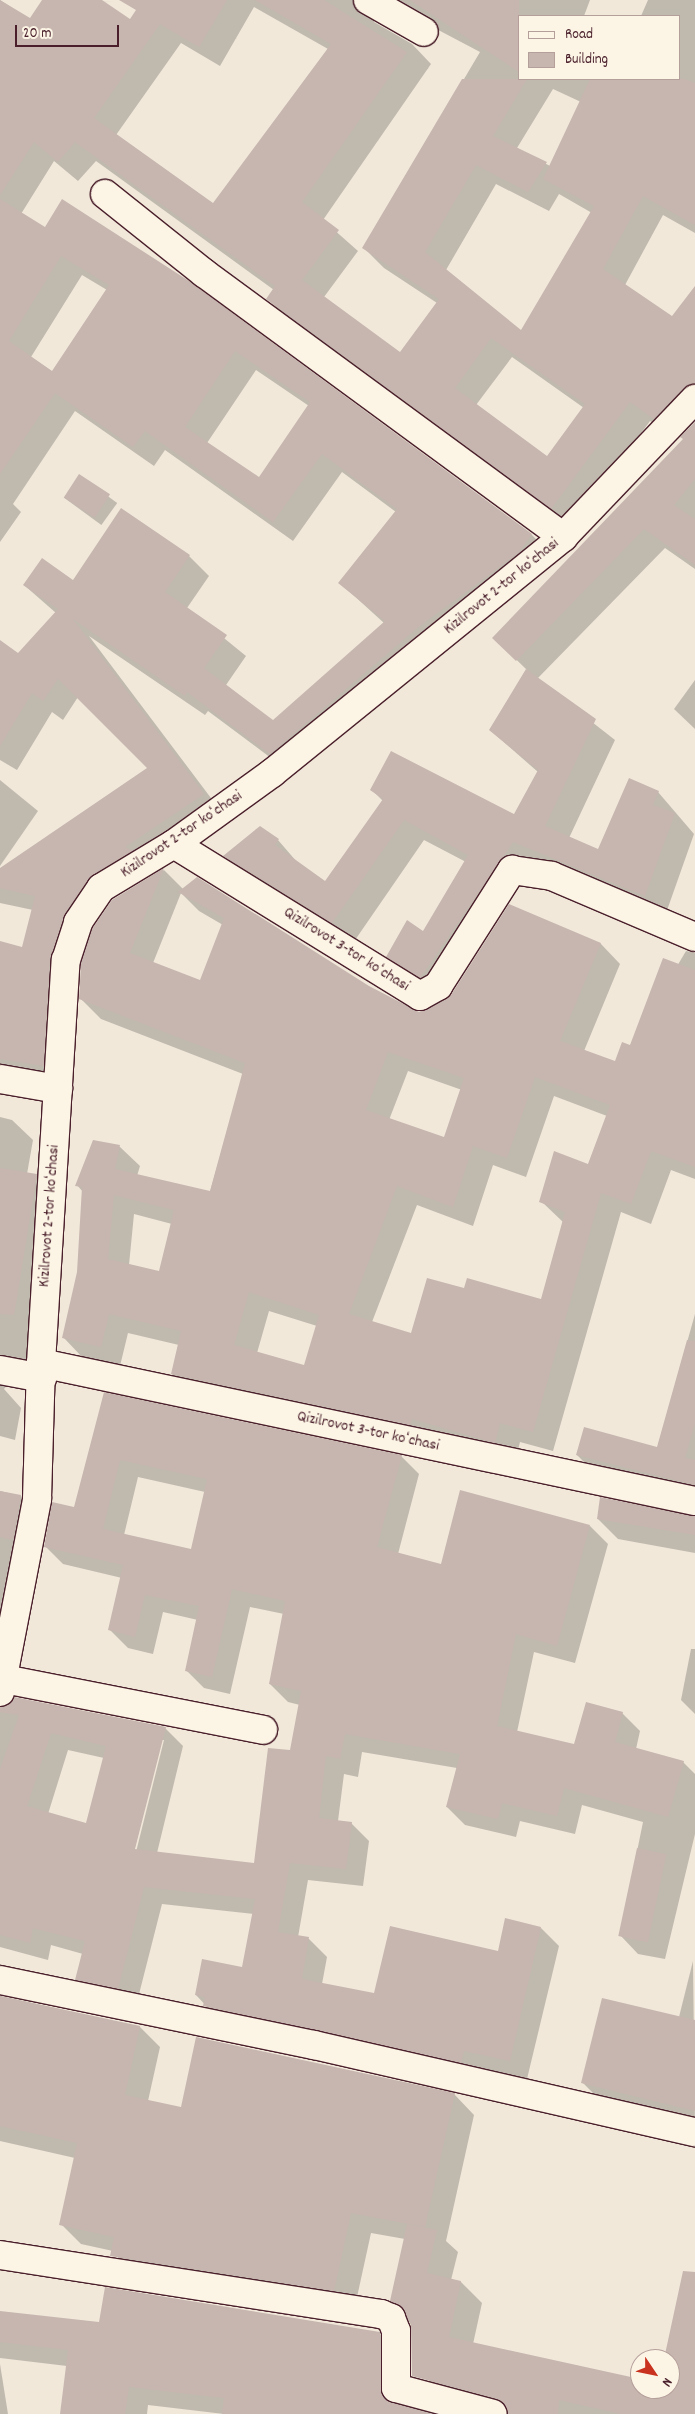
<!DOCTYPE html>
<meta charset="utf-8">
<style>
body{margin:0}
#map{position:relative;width:695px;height:2414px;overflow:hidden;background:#f1e8da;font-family:Dekko,sans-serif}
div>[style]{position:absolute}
.shadow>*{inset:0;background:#0003;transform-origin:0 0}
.building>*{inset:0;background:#c7b6af;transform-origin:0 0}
.roads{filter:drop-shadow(1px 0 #4a1f2b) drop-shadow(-1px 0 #4a1f2b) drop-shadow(0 1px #4a1f2b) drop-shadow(0 -1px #4a1f2b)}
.street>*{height:28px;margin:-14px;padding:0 14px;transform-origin:14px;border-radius:14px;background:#fcf5e5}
span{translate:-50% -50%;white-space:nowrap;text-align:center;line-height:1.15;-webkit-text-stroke:4px #fcf5e5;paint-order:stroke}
.street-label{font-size:16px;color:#4a1f2b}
.legend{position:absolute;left:518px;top:15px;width:162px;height:65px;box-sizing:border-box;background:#fcf5e5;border:1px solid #b59f9b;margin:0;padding:6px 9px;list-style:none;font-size:15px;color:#4a1f2b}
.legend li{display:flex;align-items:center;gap:10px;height:25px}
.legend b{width:25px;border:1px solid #b59f9b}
.north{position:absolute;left:630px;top:2349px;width:50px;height:50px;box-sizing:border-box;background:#fcf5e5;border:1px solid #b59f9b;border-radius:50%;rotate:124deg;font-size:14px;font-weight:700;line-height:20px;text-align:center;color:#4a1f2b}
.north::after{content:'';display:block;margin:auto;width:18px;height:22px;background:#c8321e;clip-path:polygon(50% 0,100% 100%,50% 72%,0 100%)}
.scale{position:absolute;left:15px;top:25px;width:104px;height:22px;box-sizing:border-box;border:2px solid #4a1f2b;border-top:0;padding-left:6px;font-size:15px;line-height:18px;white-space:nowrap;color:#4a1f2b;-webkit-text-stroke:4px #fcf5e5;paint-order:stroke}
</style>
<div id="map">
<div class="shadow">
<div style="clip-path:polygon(evenodd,0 0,30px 20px,44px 0,100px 0,130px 20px,144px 0,590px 0,584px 16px,519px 16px,519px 79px,679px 79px,679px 16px,641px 16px,648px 0,695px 0,695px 233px,663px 215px,625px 285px,672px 318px,695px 288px,695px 418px,675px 438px,650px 421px,571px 528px,288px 319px,268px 299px,274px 290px,96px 161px,78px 181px,54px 161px,21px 214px,45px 228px,188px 282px,532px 535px,551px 555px,291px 773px,208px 711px,205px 715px,89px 636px,223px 814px,112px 895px,84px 934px,70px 979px,63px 1085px,0 1074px,0 943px,23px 948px,33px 910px,0 903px,0 870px,149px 768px,78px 697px,63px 720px,52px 712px,17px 770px,0 760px,0 642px,19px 654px,56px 613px,24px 585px,73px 581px,189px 556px,209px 576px,187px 608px,246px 656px,226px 685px,273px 722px,384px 623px,340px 583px,396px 512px,342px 472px,293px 541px,165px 450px,154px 466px,75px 411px,13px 504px,21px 512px,0 542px,0 0,389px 4px,480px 52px,364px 248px,384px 268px,437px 303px,400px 354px,324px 297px,358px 251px,323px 220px,431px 64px,412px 44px,374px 22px,374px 12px,389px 4px,0 0,254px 7px,328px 49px,213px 205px,116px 135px,181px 43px,220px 66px,254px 7px,0 0,553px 89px,581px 102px,550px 166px,517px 148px,553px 89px,0 0,496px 184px,549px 211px,559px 194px,592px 213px,522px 332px,446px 270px,496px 184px,0 0,82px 275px,107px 290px,53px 372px,31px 357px,82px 275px,0 0,512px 357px,584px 408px,547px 458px,476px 405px,512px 357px,0 0,256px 370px,309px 406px,260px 479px,207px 443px,256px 370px)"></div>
<div style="clip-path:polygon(695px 422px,695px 569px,665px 548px,537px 679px,615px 740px,569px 838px,599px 851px,658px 792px,694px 834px,665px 916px,534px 862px,441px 997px,408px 977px,388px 956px,423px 932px,466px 862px,424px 840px,353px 943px,245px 876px,225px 856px,278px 840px,297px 862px,326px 882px,383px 801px,371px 789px,514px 816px,538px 772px,490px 730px,527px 670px,494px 638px,685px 440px)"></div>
<div style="left:80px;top:476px;width:46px;height:27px;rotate:36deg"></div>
<div style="clip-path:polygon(695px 680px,695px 729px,674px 709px)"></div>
<div style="clip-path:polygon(0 780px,38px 811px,0 866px)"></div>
<div style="clip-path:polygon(evenodd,164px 870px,183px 889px,419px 1013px,452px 996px,509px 905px,601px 944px,620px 964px,584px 1051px,616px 1062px,630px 1046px,686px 951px,695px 953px,695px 1179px,671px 1170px,651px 1224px,621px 1212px,553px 1451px,520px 1442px,515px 1462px,192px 1394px,172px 1374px,179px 1345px,128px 1333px,120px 1366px,83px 1358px,64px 1338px,78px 1272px,83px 1192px,77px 1185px,94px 1141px,120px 1147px,140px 1166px,137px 1176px,210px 1192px,243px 1074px,101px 1019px,81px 999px,113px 901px,164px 870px,181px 893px,199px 911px,223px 925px,201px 982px,153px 963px,181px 893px,164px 870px,408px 1071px,462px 1090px,445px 1139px,389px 1120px,408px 1071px,164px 870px,554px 1096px,607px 1116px,588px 1165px,541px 1201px,564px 1223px,542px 1301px,465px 1290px,411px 1335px,372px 1322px,417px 1205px,473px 1226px,493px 1165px,526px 1177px,554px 1096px,164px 870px,134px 1214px,172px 1224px,160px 1273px,129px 1265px,134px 1214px,164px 870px,269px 1311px,317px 1326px,305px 1367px,257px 1353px,269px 1311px)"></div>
<div style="clip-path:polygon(0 1117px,12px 1120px,33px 1140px,27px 1174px,36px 1175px,57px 1196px,27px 1375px,15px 1375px,4px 1389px,21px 1408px,15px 1440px,0 1436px)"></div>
<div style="clip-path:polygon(695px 1314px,695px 1499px,597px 1475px,577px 1455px,657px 1449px)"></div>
<div style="clip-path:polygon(evenodd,105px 1394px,401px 1456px,419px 1474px,398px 1554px,442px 1566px,590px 1526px,608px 1544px,575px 1663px,534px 1652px,517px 1732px,575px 1745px,622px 1713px,640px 1731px,636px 1749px,683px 1762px,695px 1774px,695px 1834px,665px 1959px,638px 1954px,620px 1935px,643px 1822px,582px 1805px,575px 1834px,520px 1821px,516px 1837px,465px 1825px,447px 1807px,457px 1768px,362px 1752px,358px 1777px,344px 1774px,338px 1821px,351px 1823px,369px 1841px,363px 1886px,308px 1880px,298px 1937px,309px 1939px,327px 1957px,322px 1984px,375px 1994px,499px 1952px,541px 1928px,559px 1946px,527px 2079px,482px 2068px,479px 2080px,223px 2024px,196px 1995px,243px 1968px,254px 1914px,162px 1904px,136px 2006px,95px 1997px,77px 1979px,83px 1954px,51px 1945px,48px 1960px,0 1947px,0 1695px,165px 1728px,183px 1746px,157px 1853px,255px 1864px,291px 1752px,300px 1705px,288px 1702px,270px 1684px,284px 1614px,250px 1607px,230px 1694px,204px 1688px,186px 1670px,198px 1620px,163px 1612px,153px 1654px,128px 1648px,110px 1630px,122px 1578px,63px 1564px,45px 1546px,75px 1509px,105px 1394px,138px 1477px,205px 1492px,192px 1551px,124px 1535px,138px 1477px,105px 1394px,161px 1740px,164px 1740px,135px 1856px,133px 1855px,161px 1740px,105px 1394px,68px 1750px,104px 1758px,87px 1825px,48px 1814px,68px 1750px)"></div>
<div style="clip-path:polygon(0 1491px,21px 1496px,39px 1514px,0 1690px)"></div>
<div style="clip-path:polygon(695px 1517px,695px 1553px,618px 1539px,598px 1519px)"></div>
<div style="clip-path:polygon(691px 1649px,695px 1649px,695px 1714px,681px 1700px)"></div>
<div style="clip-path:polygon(693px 1961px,695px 2125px,603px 2103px,583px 2083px,679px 2017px)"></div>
<div style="clip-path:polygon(0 1996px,140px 2027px,160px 2047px,148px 2101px,182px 2109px,454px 2094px,474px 2115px,446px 2241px,458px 2252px,451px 2280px,461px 2282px,482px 2303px,473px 2344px,640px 2380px,640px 2389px,670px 2389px,670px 2359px,665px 2359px,695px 2284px,695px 2414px,498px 2414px,434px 2385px,413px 2364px,412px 2325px,391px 2300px,405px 2239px,371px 2233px,354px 2311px,132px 2276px,113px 2251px,81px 2244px,61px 2224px,75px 2158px,0 2141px)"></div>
<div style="clip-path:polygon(0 2312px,100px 2323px,379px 2333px,398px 2352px,398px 2414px,224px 2414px,148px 2405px,147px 2414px,61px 2414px,67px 2366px,0 2358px)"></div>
<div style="clip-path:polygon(0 2364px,8px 2414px,0 2414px)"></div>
</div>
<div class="building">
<div style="clip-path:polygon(evenodd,0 0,30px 18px,42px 0,102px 0,130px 19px,136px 10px,119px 0,227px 0,199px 47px,160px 24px,94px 118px,213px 203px,331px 44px,255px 0,324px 0,407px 52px,302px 202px,339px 230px,302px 280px,400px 352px,439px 299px,362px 248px,462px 79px,527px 79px,493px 136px,547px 162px,528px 192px,476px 165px,425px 252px,521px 330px,594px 206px,543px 179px,590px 79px,684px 79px,695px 83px,695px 225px,643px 196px,603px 269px,672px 316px,695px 286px,695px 384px,684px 388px,654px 419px,630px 402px,551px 509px,266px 299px,275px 286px,75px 142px,58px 162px,34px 142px,0 195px,0 0,491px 338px,585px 404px,547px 456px,455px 388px,491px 338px)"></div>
<div style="clip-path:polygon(410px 0,519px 0,519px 72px,481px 47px)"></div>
<div style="clip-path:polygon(evenodd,0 199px,45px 227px,62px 199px,189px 281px,532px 534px,518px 553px,417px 628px,270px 754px,187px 692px,185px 696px,73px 619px,204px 794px,125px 847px,133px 851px,93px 875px,65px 913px,50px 959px,44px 1066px,0 1059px,0 941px,22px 947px,35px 896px,0 888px,0 868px,147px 768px,58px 679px,43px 701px,32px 693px,0 746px,0 640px,18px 653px,58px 609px,23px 585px,42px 558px,73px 580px,121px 508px,190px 555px,165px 592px,227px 635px,204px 668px,273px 720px,385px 621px,338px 583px,397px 509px,322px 454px,273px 522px,145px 431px,133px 447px,55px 393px,0 474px,0 199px,61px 256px,109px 285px,52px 371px,9px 341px,61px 256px,0 199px,235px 351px,310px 402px,259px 477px,185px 427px,235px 351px)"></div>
<div style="clip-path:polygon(695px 422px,695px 479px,674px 505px,695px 519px,695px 565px,644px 529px,516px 661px,492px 638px,683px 439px,680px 437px)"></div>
<div style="left:79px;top:474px;width:37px;height:28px;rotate:33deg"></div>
<div style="clip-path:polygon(526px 669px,596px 719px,545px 826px,598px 849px,629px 778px,659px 791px,653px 805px,675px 813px,645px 896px,513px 842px,420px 978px,386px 957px,407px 920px,423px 931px,468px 855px,404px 820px,332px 923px,223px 856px,260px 826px,279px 839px,275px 845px,325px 881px,383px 799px,370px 790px,391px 751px,514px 814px,538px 770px,489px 730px)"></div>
<div style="clip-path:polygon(evenodd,164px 868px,130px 953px,200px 980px,224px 918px,178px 892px,197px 877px,369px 986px,419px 1012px,451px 995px,509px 904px,601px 943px,560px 1041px,615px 1061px,622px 1042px,630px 1045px,663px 958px,695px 970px,695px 1167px,651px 1151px,631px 1204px,601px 1193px,533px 1432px,500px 1423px,495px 1443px,412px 1419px,410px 1425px,171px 1374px,181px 1331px,109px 1314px,101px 1347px,62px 1338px,77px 1272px,82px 1187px,75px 1186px,93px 1140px,120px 1145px,115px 1169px,210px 1191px,245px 1063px,79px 999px,81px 963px,92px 929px,112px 900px,164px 868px,388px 1052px,464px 1078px,444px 1137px,366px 1110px,388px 1052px,164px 868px,535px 1077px,610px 1105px,588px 1164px,554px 1151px,539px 1202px,565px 1212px,541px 1299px,467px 1278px,464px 1288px,427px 1278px,411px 1333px,349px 1314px,397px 1186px,453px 1207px,473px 1146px,507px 1158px,535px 1077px,164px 868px,114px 1195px,174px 1210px,159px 1271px,108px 1259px,114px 1195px,164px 868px,249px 1292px,319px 1315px,304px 1365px,234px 1345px,249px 1292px)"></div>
<div style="clip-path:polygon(0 1168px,37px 1174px,14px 1315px,0 1314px)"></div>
<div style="clip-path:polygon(687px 1340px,695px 1341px,695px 1423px,685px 1458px,695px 1460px,695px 1485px,576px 1455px,584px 1427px,657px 1447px)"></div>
<div style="clip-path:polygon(evenodd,104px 1392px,402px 1455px,377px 1547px,441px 1564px,460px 1490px,590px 1525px,557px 1646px,516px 1634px,497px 1726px,574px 1744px,586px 1702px,623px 1712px,615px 1742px,684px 1761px,668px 1817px,564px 1788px,557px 1816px,502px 1803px,498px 1819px,446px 1807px,460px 1754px,345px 1734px,340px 1759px,326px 1756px,319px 1818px,352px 1822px,346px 1869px,290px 1863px,278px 1932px,309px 1937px,302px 1979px,374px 1993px,390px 1926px,498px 1951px,505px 1918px,541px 1927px,510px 2061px,464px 2051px,461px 2063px,203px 2006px,205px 1997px,195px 1995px,202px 1959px,242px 1967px,255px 1899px,144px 1887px,118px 1989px,75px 1980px,85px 1941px,33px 1928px,30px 1943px,0 1935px,0 1769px,19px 1715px,0 1712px,0 1707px,14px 1697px,166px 1727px,135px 1849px,254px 1863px,268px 1748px,290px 1750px,301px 1691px,269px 1684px,285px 1601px,232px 1589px,212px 1677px,185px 1671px,199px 1606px,145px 1595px,135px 1637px,108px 1630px,123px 1565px,44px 1547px,52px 1502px,74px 1507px,104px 1392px,120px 1460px,207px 1479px,191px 1549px,103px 1529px,120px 1460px,104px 1392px,51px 1733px,106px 1746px,86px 1823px,27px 1806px,51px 1733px)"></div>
<div style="clip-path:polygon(0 1491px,21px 1495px,13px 1540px,0 1537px)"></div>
<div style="clip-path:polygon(600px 1497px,695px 1516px,695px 1535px,597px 1519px)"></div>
<div style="left:637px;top:1848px;width:30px;height:90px;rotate:12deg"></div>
<div style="clip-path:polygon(0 1996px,140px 2026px,125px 2095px,181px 2107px,196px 2037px,455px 2093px,425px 2227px,351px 2213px,334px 2291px,110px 2256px,114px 2237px,59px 2225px,77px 2143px,0 2126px)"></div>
<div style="clip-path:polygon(602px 1998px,695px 2020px,695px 2111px,581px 2083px)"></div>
<div style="clip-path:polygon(407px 2224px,437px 2230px,427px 2273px,461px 2281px,449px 2337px,640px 2379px,640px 2389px,670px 2389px,670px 2359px,664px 2359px,683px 2271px,695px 2272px,695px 2414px,621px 2414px,559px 2400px,558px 2414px,508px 2414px,497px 2399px,412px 2376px,411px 2325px,402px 2307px,390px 2301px)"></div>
<div style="clip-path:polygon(105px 2287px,380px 2332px,383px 2397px,433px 2414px,222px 2414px,224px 2398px,129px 2387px,125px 2414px,60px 2414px,68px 2350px,0 2342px,0 2311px,99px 2322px)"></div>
</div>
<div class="roads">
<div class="street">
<div style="left:368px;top:0;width:64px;rotate:29.7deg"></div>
<div style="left:105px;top:194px;width:127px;rotate:38.6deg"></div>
<div style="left:204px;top:273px;width:446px;rotate:36.3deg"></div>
<div style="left:174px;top:844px;width:289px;rotate:31.7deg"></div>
<div style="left:420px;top:996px;width:21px;rotate:-29deg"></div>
<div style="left:438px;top:986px;width:138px;rotate:-57.5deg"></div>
<div style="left:512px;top:870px;width:40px;rotate:8.5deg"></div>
<div style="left:552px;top:876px;width:155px;rotate:23.1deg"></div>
<div style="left:0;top:1079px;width:59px;rotate:9.8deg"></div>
<div style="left:41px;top:1363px;width:668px;rotate:11.92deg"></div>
<div style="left:0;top:1370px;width:43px;rotate:10.8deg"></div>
<div style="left:4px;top:1679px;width:264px;rotate:11.1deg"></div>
<div style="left:0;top:1692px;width:197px;rotate:-79.1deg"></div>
<div style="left:37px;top:1499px;width:136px;rotate:-88.3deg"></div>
<div style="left:41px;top:1363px;width:404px;rotate:-86.5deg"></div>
<div style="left:66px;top:960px;width:40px;rotate:-72deg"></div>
<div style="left:78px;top:922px;width:41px;rotate:-55.9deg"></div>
<div style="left:101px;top:888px;width:85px;rotate:-31.1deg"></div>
<div style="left:174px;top:844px;width:121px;rotate:-35.9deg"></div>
<div style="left:272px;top:773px;width:375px;rotate:-39deg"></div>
<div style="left:563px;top:537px;width:191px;rotate:-46.3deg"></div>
<div style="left:0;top:1980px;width:321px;rotate:11.7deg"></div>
<div style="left:314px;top:2045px;width:391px;rotate:12.9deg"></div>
<div style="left:0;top:2255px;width:386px;rotate:8.8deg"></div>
<div style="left:381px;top:2314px;width:11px;rotate:22deg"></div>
<div style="left:391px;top:2318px;width:14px;rotate:69deg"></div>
<div style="left:396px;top:2331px;width:57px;rotate:90deg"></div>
<div style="left:396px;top:2388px;width:100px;rotate:15deg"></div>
</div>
</div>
<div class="street-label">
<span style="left:502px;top:587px;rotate:-39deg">Kizilrovot 2-tor koʻchasi</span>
<span style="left:182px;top:835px;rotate:-34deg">Kizilrovot 2-tor koʻchasi</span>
<span style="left:346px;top:950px;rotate:32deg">Qizilrovot 3-tor koʻchasi</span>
<span style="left:50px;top:1216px;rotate:-86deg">Kizilrovot 2-tor koʻchasi</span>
<span style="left:368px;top:1432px;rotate:12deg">Qizilrovot 3-tor koʻchasi</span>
</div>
<ul class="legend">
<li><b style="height:6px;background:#fcf5e5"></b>Road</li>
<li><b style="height:14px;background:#c7b6af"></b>Building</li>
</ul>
<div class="north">N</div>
<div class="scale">20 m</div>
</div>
